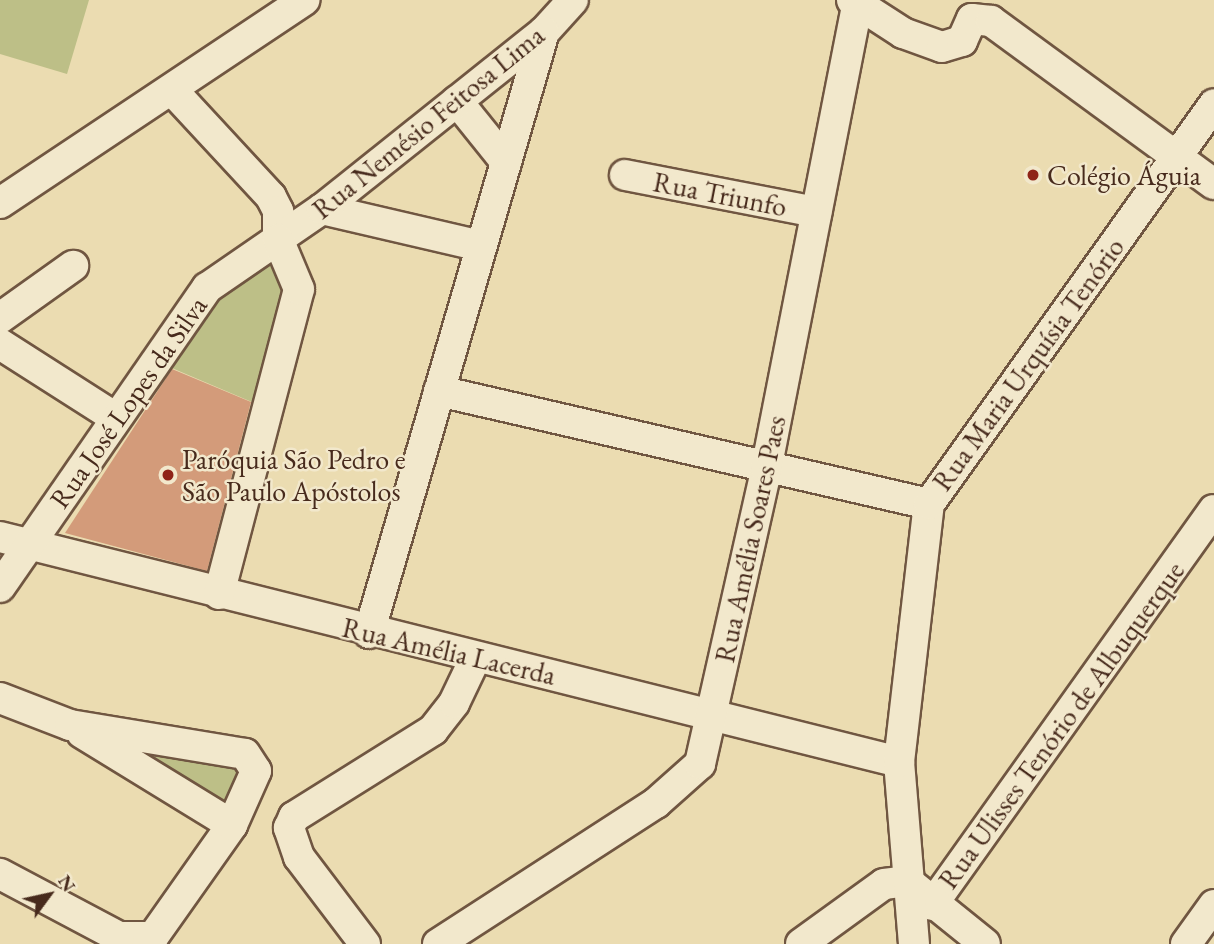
<!DOCTYPE html>
<meta charset="utf-8">
<style>
body{margin:0}
#map{position:relative;width:1214px;height:944px;overflow:hidden;background:#ebdcb1;font-family:"EB Garamond",serif}
div>[style]{position:absolute}
.green>*{inset:0;background:#bdbf87}
.building>*{inset:0;background:#d39b7a}
.roads{filter:drop-shadow(2px 0 #705641) drop-shadow(-2px 0 #705641) drop-shadow(0 2px #705641) drop-shadow(0 -2px #705641)}
.minor>*{height:30px;margin:-15px;padding:0 15px;transform-origin:15px;border-radius:15px;background:#f2e8cc}
.dots>*{width:19px;height:19px;translate:-50% -50%;box-sizing:border-box;border:4px solid #f2e8cc;border-radius:50%}
span{translate:-50% -50%;white-space:nowrap;text-align:center;line-height:1.15;-webkit-text-stroke:5px #f2e8cc;paint-order:stroke}
.street-label{font-size:28px;color:#472a1c}
.poi-label{font-size:28px;color:#472a1c}
.left{translate:0 -50%;text-align:left}
.north{position:absolute;left:14px;top:860px;width:70px;height:70px;-webkit-text-stroke:5px #f2e8cc;paint-order:stroke;rotate:57deg;font-size:19px;font-weight:700;line-height:28px;text-align:center;color:#472a1c}
.north::after{content:'';display:block;margin:auto;width:24px;height:32px;background:#472a1c;clip-path:polygon(50% 0,100% 100%,50% 72%,0 100%)}
</style>
<div id="map">
<div class="green">
<div style="clip-path:polygon(0 0,89px 0,67px 74px,0 54px)"></div>
<div style="clip-path:polygon(277px 251px,294px 283px,261px 406px,160px 363px,214px 290px)"></div>
<div style="clip-path:polygon(106px 740px,241px 770px,223px 808px)"></div>
</div>
<div class="building">
<div style="clip-path:polygon(172px 369px,251px 402px,207px 571px,65px 533px)"></div>
</div>
<div class="roads">
<div class="minor">
<div style="left:852px;top:0;width:61px;rotate:32.9deg"></div>
<div style="left:903px;top:33px;width:41px;rotate:19.7deg"></div>
<div style="left:942px;top:47px;width:21px;rotate:-17deg"></div>
<div style="left:962px;top:41px;width:24px;rotate:-66deg"></div>
<div style="left:972px;top:19px;width:19px;rotate:6deg"></div>
<div style="left:991px;top:21px;width:276px;rotate:36.2deg"></div>
<div style="left:173px;top:91px;width:144px;rotate:47.2deg"></div>
<div style="left:271px;top:197px;width:16px;rotate:63deg"></div>
<div style="left:278px;top:211px;width:28px;rotate:90deg"></div>
<div style="left:457px;top:101px;width:78px;rotate:51.2deg"></div>
<div style="left:625px;top:175px;width:195px;rotate:11deg"></div>
<div style="left:0;top:203px;width:366px;rotate:-33.7deg"></div>
<div style="left:322px;top:209px;width:163px;rotate:13.1deg"></div>
<div style="left:0;top:318px;width:90px;rotate:-35.5deg"></div>
<div style="left:0;top:344px;width:135px;rotate:32.6deg"></div>
<div style="left:439px;top:391px;width:503px;rotate:12.99deg"></div>
<div style="left:0;top:537px;width:927px;rotate:14.05deg"></div>
<div style="left:0;top:587px;width:364px;rotate:-55.3deg"></div>
<div style="left:207px;top:288px;width:140px;rotate:-34.5deg"></div>
<div style="left:322px;top:209px;width:284px;rotate:-38.6deg"></div>
<div style="left:544px;top:32px;width:43px;rotate:-47.8deg"></div>
<div style="left:219px;top:594px;width:315px;rotate:-75.3deg"></div>
<div style="left:299px;top:289px;width:54px;rotate:-112.8deg"></div>
<div style="left:369px;top:633px;width:626px;rotate:-73.77deg"></div>
<div style="left:0;top:698px;width:75px;rotate:21.1deg"></div>
<div style="left:70px;top:725px;width:177px;rotate:9.4deg"></div>
<div style="left:245px;top:754px;width:20px;rotate:57deg"></div>
<div style="left:256px;top:771px;width:59px;rotate:114deg"></div>
<div style="left:232px;top:825px;width:137px;rotate:125.2deg"></div>
<div style="left:153px;top:937px;width:34px;rotate:180deg"></div>
<div style="left:119px;top:937px;width:135px;rotate:-152.1deg"></div>
<div style="left:82px;top:733px;width:176px;rotate:31.5deg"></div>
<div style="left:932px;top:905px;width:485px;rotate:-54.5deg"></div>
<div style="left:365px;top:944px;width:109px;rotate:-127.2deg"></div>
<div style="left:299px;top:857px;width:31px;rotate:-109deg"></div>
<div style="left:289px;top:828px;width:12px;rotate:-66deg"></div>
<div style="left:294px;top:817px;width:164px;rotate:-32deg"></div>
<div style="left:433px;top:730px;width:34px;rotate:-52deg"></div>
<div style="left:454px;top:703px;width:49px;rotate:-64.5deg"></div>
<div style="left:438px;top:944px;width:260px;rotate:-32.9deg"></div>
<div style="left:656px;top:803px;width:59px;rotate:-41.6deg"></div>
<div style="left:700px;top:764px;width:301px;rotate:-77.3deg"></div>
<div style="left:766px;top:470px;width:479px;rotate:-78.9deg"></div>
<div style="left:801px;top:944px;width:102px;rotate:-35.9deg"></div>
<div style="left:884px;top:884px;width:23px;rotate:-7deg"></div>
<div style="left:907px;top:881px;width:100px;rotate:38.9deg"></div>
<div style="left:914px;top:944px;width:183px;rotate:-94.7deg"></div>
<div style="left:899px;top:762px;width:260px;rotate:-83.4deg"></div>
<div style="left:929px;top:504px;width:491px;rotate:-54.5deg"></div>
<div style="left:1186px;top:944px;width:48px;rotate:-54.3deg"></div>
</div>
</div>
<div class="dots">
<div style="left:1033px;top:175px;background:#8f2418"></div>
<div style="left:168px;top:475px;background:#8f2418"></div>
</div>
<div class="street-label">
<span style="left:428px;top:122px;rotate:-39deg">Rua Nemésio Feitosa Lima</span>
<span style="left:720px;top:194px;rotate:11deg">Rua Triunfo</span>
<span style="left:1028px;top:364px;rotate:-54deg">Rua Maria Urquísia Tenório</span>
<span style="left:128px;top:402px;rotate:-55deg">Rua José Lopes da Silva</span>
<span style="left:750px;top:539px;rotate:-78deg">Rua Amélia Soares Paes</span>
<span style="left:449px;top:651px;rotate:13deg">Rua Amélia Lacerda</span>
<span style="left:1061px;top:725px;rotate:-54deg">Rua Ulisses Tenório de Albuquerque</span>
</div>
<div class="poi-label">
<span class="left" style="left:1047px;top:175px">Colégio Águia</span>
<span class="left" style="left:182px;top:475px">Paróquia São Pedro e<br>São Paulo Apóstolos</span>
</div>
<div class="north">N</div>
</div>
